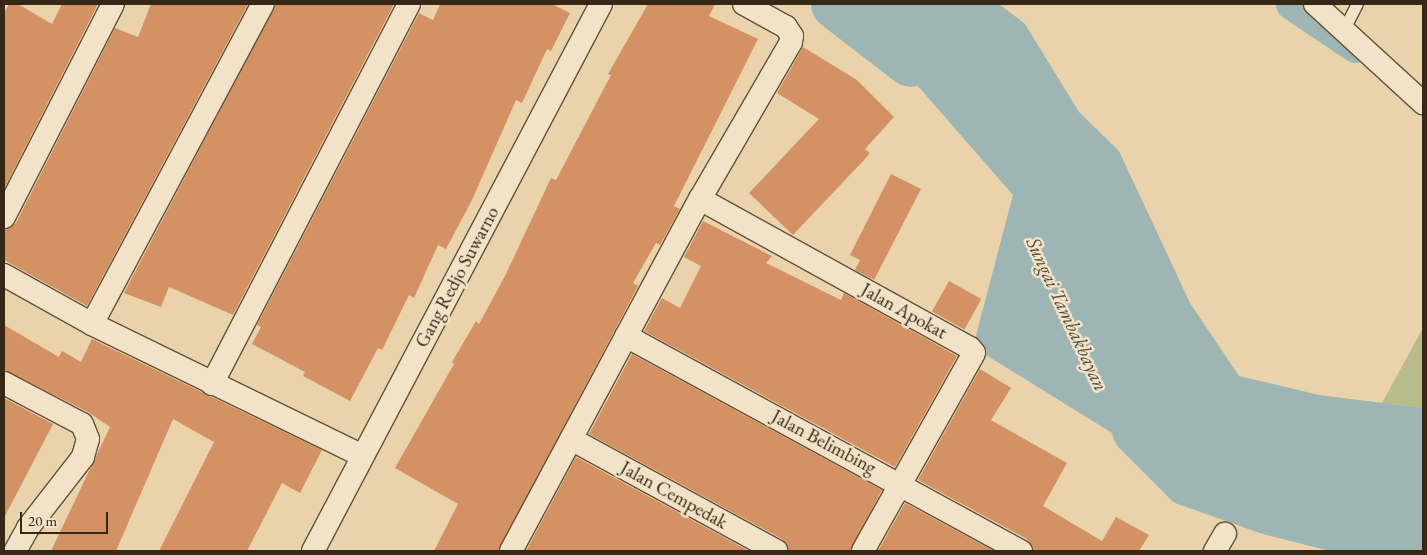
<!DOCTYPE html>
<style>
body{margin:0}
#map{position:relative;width:1427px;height:555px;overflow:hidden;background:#ead3aa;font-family:"EB Garamond",serif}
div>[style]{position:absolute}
.green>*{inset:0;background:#b7bc88}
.water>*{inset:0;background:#9db5b4}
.canal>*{height:31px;margin:-15.5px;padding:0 15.5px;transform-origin:15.5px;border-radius:15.5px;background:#9db5b4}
.river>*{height:52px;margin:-26px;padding:0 26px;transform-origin:26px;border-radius:26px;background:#9db5b4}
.building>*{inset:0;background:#d39164;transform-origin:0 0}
.roads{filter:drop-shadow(1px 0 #63523b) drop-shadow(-1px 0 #63523b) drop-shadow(0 1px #63523b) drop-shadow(0 -1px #63523b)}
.service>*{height:11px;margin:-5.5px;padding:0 5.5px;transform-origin:5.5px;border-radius:5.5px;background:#f1e2c8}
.minor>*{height:22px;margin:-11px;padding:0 11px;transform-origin:11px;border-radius:11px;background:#f1e2c8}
span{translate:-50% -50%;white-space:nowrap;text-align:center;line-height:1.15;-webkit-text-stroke:5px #f1e2c8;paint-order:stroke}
.street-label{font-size:19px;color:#362716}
.water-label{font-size:20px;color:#504a3e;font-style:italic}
.frame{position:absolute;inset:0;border:5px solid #362716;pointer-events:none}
.scale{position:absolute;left:20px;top:512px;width:88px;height:22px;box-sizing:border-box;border:2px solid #362716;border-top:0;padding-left:6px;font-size:15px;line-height:18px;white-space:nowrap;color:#362716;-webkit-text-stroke:4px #f1e2c8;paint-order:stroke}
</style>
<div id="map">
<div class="green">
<div style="clip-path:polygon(1423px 328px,1423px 408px,1382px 403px)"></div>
</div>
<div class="water">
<div style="clip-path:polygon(882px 4px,999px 4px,1025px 24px,1079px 112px,1119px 151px,1190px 303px,1239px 376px,1319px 395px,1423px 408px,1423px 548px,1270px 509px,1188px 480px,973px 347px,1013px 195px,856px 15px)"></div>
</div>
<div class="canal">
<div style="left:1291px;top:4px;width:77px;rotate:33.9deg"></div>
</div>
<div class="river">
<div style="left:837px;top:4px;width:93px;rotate:37.6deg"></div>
<div style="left:1138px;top:430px;width:71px;rotate:45deg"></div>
<div style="left:1188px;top:480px;width:87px;rotate:19.5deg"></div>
<div style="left:1270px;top:509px;width:158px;rotate:14.3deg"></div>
</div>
<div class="building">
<div style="clip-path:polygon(9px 4px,18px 4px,52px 24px,62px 4px,98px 4px,4px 189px,4px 13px)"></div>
<div style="clip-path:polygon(151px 4px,248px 4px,87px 306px,4px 260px,4px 230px,16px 223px,115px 28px,138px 37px)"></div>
<div style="clip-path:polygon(276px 4px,394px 4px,233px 315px,169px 287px,161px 307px,124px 293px)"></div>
<div style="clip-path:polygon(440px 4px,552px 4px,570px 13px,551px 51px,547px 49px,522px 103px,516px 100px,472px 200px,446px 249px,438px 245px,414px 298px,409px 295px,382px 350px,378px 348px,350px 401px,303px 376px,305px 372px,252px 344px,261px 327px,257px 325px,419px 13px,433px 20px)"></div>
<div style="clip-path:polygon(648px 4px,715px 4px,709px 16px,758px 39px,674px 206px,680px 209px,660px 245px,656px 243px,633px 283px,638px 286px,498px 551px,434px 551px,458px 504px,395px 468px,454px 364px,452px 362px,476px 321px,479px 324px,505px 276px,551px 178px,556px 180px,611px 75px,608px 74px)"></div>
<div style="clip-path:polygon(803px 47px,857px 80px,894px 117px,865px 149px,870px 153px,864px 160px,793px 235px,749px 193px,819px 119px,777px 93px)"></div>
<div style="clip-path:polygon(891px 174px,921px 189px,874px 280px,855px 270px,860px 260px,850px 255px)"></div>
<div style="clip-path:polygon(703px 221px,772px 256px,766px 263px,841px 300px,844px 293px,957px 356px,895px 467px,644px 331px,662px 298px,680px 308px,701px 266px,684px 257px)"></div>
<div style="left:949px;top:281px;width:37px;height:35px;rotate:29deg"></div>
<div style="clip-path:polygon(4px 325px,59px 357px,62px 351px,81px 362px,92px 339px,322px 450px,300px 493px,282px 483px,247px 551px,159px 551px,214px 442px,173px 419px,116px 551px,51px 551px,110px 427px,88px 412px,4px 370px)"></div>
<div style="clip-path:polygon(632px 354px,882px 490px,850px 551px,789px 551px,782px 539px,589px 434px)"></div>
<div style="clip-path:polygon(980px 369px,1011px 388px,991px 420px,1067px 463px,1043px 506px,1102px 541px,1116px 517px,1149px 535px,1139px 551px,1034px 551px,1027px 539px,918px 480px)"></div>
<div style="clip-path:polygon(4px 398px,53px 424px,4px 518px)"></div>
<div style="clip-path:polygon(576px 457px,749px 551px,526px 551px)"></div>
<div style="clip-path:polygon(905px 503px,994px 551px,878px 551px)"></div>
</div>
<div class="roads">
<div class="service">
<div style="left:1344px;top:29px;width:28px;rotate:-63deg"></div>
</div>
<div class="minor">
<div style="left:1315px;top:4px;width:147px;rotate:42.5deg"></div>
<div style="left:700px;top:199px;width:308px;rotate:28.9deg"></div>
<div style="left:970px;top:348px;width:6px;rotate:51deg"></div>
<div style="left:974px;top:353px;width:227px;rotate:119.3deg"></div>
<div style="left:4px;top:217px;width:239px;rotate:-62.9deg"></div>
<div style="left:4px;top:275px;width:101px;rotate:29.1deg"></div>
<div style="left:92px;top:324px;width:301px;rotate:26deg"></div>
<div style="left:92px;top:324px;width:363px;rotate:-61.9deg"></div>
<div style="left:626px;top:336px;width:450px;rotate:28.6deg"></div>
<div style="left:4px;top:383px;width:88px;rotate:27.7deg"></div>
<div style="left:82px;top:424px;width:16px;rotate:68deg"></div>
<div style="left:88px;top:439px;width:19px;rotate:106deg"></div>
<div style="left:83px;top:457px;width:90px;rotate:127.8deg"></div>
<div style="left:28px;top:528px;width:26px;rotate:119deg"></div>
<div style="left:212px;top:384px;width:428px;rotate:-62.6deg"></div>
<div style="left:571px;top:439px;width:234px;rotate:28.6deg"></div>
<div style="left:313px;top:551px;width:618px;rotate:-62.23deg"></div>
<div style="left:511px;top:551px;width:400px;rotate:-61.8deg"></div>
<div style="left:700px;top:199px;width:181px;rotate:-59.9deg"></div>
<div style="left:791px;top:42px;width:6px;rotate:-81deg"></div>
<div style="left:792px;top:36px;width:11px;rotate:-124deg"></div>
<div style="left:786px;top:27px;width:48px;rotate:-151.3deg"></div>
<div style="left:1215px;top:551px;width:20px;rotate:-60deg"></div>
</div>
</div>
<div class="street-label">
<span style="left:457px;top:277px;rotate:-62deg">Gang Redjo Suwarno</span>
<span style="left:904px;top:311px;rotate:29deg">Jalan Apokat</span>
<span style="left:824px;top:442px;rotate:28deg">Jalan Belimbing</span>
<span style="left:674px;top:495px;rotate:29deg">Jalan Cempedak</span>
</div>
<div class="water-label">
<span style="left:1067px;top:314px;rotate:65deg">Sungai Tambakbayan</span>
</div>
<div class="frame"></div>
<div class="scale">20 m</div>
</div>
